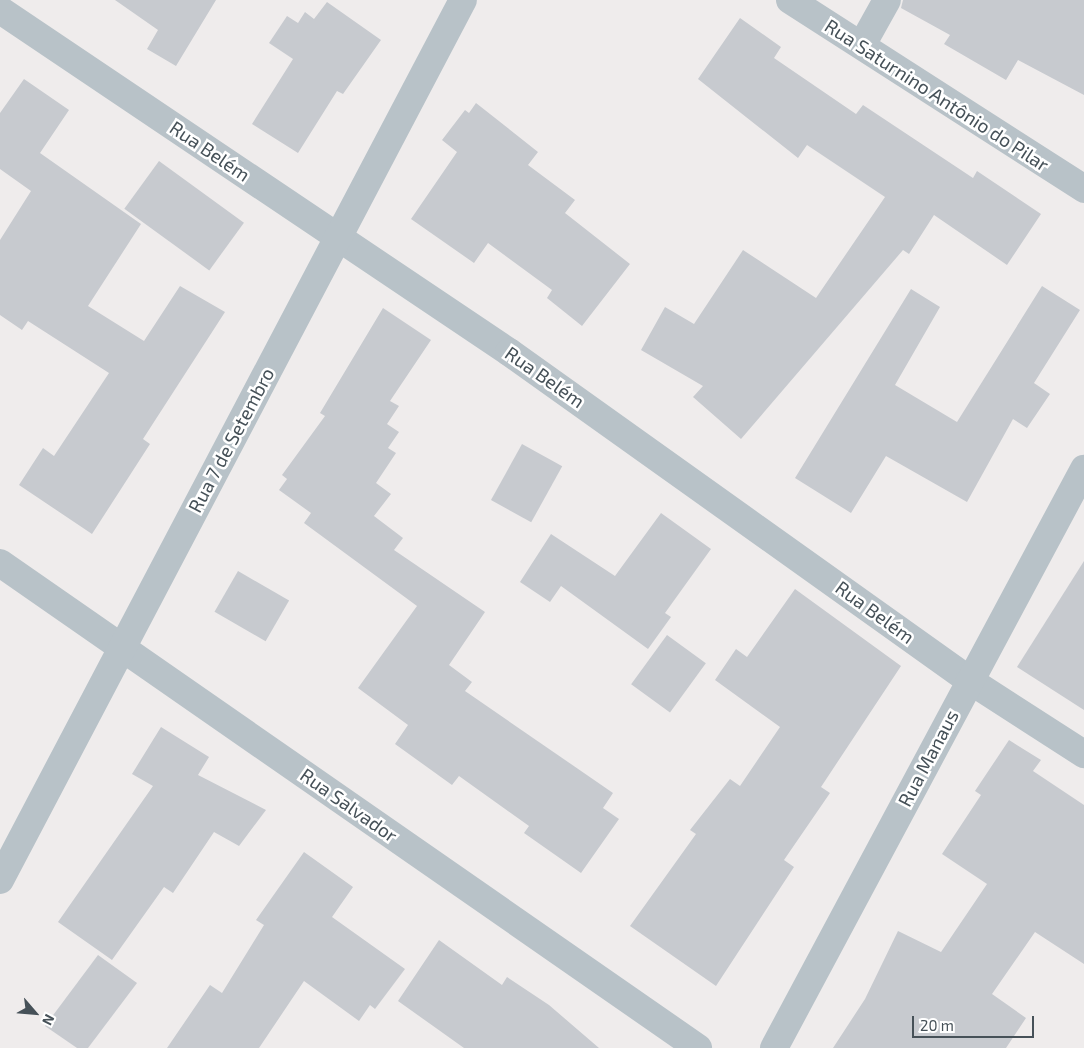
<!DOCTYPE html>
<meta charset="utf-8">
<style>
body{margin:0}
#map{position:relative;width:1084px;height:1048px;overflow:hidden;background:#efecec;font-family:"Exo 2",sans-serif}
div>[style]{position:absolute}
.building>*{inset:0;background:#c7cacf;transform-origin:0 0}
.minor>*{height:28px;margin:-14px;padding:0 14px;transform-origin:14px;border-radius:14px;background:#b8c2c8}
span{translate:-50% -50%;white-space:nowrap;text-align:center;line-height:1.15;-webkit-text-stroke:5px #fff;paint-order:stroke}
.street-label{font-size:19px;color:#465158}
.north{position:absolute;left:10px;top:988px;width:50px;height:50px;-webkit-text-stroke:4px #fff;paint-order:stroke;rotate:117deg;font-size:14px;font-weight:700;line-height:20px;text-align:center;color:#465158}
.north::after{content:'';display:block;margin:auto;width:18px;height:22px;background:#465158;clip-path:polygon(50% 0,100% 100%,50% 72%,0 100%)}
.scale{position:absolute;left:912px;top:1016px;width:122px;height:22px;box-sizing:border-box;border:2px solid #465158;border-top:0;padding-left:6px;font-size:15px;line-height:18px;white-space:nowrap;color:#465158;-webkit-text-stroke:4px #fff;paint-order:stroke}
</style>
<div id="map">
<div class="building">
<div style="clip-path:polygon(115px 0,216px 0,176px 66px,147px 49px,158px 30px)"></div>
<div style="clip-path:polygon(903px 0,1084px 0,1084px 95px,1018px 60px,1006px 80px,944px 44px,950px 35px,901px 8px)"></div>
<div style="clip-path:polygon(327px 2px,381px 40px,343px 94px,337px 91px,298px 153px,252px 124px,293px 59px,269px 43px,287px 16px,298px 23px,305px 12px,314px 19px)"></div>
<div style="clip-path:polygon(740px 18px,781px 47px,774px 58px,856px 114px,863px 105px,973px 178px,977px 171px,1041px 214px,1007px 265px,934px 215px,909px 254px,903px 250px,741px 439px,693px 397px,703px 386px,641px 350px,665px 307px,694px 324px,743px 250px,816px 298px,885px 197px,807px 145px,798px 158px,698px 79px)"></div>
<div style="clip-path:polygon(24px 79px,69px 110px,40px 153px,141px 224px,88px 306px,144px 341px,180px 286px,225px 312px,143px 439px,150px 444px,92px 534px,19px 485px,43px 448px,54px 456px,109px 373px,28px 321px,22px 330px,0 315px,0 240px,31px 191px,0 169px,0 113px)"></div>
<div style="clip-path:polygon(476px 103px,538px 152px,528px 165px,575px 200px,565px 213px,630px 264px,582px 326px,547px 298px,552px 290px,488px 243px,474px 263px,411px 219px,457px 152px,442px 140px,465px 110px,469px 113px)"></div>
<div style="left:159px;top:161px;width:105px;height:59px;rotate:36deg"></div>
<div style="clip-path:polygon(1042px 286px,1080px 310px,1034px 383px,1050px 394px,1027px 428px,1013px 419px,967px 502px,886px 456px,851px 513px,795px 478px,911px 289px,940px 307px,895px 385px,957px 422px)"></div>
<div style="clip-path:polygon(383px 308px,431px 340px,390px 401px,399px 406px,387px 424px,399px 432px,388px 448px,396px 453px,376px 483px,391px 494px,374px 516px,403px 538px,394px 550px,485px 612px,449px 665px,472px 682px,465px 691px,613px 793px,603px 808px,619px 819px,581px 873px,524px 833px,529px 826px,459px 776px,452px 785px,395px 744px,408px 725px,358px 688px,417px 606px,304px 523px,311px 513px,279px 490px,287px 479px,282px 475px,325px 416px,320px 413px)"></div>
<div style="left:522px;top:444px;width:46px;height:64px;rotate:29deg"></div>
<div style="clip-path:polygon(661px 513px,711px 549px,665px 613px,671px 617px,648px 649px,561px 586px,550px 602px,520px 582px,551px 534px,615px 576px)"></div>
<div style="clip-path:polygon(1084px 561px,1084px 710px,1017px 667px)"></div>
<div style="left:238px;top:571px;width:59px;height:47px;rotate:30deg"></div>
<div style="clip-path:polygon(795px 589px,901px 666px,821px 787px,830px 793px,784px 860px,794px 867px,716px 986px,630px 926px,696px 834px,690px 830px,730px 779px,740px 786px,780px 727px,715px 680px,736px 649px,747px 657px)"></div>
<div style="left:667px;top:635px;width:48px;height:61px;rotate:36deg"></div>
<div style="clip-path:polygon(161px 727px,209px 757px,198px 775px,266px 810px,239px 846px,214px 832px,173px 893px,164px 887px,112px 960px,58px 922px,153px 786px,132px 774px)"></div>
<div style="clip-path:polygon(1009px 740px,1041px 760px,1033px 771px,1084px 805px,1084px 964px,1035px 932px,992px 994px,1026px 1018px,1006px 1048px,833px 1048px,865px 999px,898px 931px,941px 952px,987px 884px,942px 854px,981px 795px,975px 791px)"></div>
<div style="clip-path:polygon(304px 852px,353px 887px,332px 917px,405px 969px,375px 1009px,370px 1005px,359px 1021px,304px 981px,259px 1048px,167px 1048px,210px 985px,222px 993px,264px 925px,256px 920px)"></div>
<div style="clip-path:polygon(439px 940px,502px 985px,507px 977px,549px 1005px,599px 1048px,464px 1048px,398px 1001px)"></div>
<div style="clip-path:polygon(98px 955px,137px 983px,88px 1048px,77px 1048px,45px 1026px)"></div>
</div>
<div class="minor">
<div style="left:790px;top:0;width:350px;rotate:32.7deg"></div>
<div style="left:0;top:10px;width:613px;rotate:33.9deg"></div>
<div style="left:509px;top:352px;width:565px;rotate:35.49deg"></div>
<div style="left:969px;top:680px;width:137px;rotate:32.8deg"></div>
<div style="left:862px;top:45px;width:51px;rotate:-60.9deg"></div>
<div style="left:0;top:563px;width:850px;rotate:34.79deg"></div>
<div style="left:0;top:880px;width:994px;rotate:-62.25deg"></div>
<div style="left:774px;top:1048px;width:657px;rotate:-61.84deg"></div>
</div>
<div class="street-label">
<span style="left:937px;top:95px;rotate:33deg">Rua Saturnino Antônio do Pilar</span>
<span style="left:210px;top:151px;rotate:34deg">Rua Belém</span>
<span style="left:545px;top:377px;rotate:35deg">Rua Belém</span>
<span style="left:231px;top:440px;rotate:-62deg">Rua 7 de Setembro</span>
<span style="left:875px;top:612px;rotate:36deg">Rua Belém</span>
<span style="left:928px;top:758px;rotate:-62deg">Rua Manaus</span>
<span style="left:349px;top:805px;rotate:35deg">Rua Salvador</span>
</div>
<div class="north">N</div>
<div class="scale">20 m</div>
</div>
